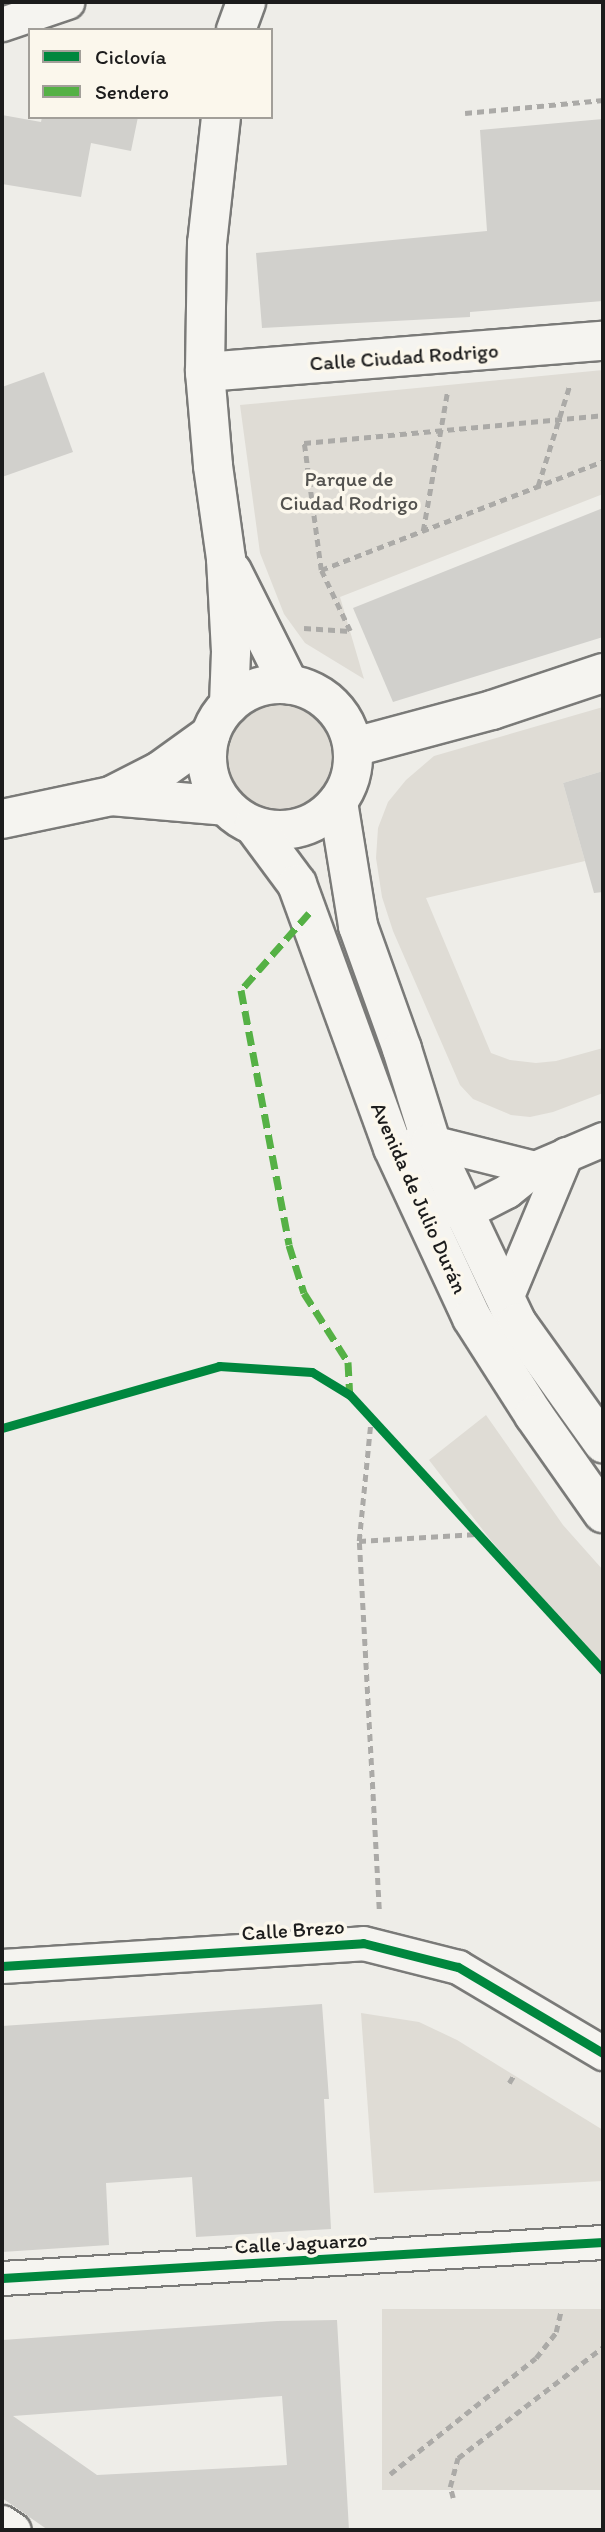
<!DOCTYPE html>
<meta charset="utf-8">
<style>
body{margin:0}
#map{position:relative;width:605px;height:2532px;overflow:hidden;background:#eeede8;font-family:Itim,sans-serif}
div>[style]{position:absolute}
.green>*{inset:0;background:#dfdcd5;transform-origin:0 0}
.round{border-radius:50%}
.building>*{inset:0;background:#d1d0cc}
.path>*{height:4.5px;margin-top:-2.25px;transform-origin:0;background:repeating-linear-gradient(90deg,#abaaa7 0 7px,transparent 0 12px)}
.roads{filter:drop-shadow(2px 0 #7a7a78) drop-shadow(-2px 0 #7a7a78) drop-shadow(0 2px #7a7a78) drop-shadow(0 -2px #7a7a78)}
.minor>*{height:33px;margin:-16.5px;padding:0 16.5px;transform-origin:16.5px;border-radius:16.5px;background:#f5f4f0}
.tertiary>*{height:38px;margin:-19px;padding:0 19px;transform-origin:19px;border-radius:19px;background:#f5f4f0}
.secondary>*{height:38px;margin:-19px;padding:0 19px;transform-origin:19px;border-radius:19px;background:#f5f4f0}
.primary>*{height:38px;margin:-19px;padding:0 19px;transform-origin:19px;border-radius:19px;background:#f5f4f0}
.primary>.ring{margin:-19px;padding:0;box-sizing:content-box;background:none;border:38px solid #f5f4f0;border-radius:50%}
.quiet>*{height:7px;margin-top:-3.5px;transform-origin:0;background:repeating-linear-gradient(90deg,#55b145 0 14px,transparent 0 21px)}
.cycleway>*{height:9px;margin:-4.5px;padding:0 4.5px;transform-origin:4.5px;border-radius:4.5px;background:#00873e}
span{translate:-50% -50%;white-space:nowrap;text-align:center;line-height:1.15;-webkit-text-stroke:7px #fbf7ec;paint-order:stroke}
.street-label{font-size:21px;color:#1c1c1c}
.park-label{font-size:21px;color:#53524f}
.frame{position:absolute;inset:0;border:4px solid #1c1c1c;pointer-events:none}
.legend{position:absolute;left:28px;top:28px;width:245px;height:91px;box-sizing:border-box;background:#fbf7ec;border:2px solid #a29f99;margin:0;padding:9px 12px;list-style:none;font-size:21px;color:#1c1c1c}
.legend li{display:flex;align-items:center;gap:14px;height:35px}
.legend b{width:35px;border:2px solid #a29f99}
</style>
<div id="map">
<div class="green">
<div style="clip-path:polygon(603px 370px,603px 494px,340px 597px,364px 679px,305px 643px,284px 614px,260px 553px,240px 405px)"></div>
<div class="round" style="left:218px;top:697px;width:118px;height:118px"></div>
<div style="clip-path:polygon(603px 707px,603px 771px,563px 783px,585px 861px,426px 898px,491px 1053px,510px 1060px,536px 1063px,556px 1061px,603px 1048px,603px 1093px,553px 1112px,530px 1117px,511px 1115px,473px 1099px,460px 1085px,393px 931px,382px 897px,376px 858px,378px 828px,388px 802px,406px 780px,434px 756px)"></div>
<div style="clip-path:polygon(486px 1415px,563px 1525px,603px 1570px,603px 1663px,571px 1633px,489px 1538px,429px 1460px)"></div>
<div style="clip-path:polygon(361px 2013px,419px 2022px,457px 2040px,603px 2130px,603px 2181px,374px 2193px)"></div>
<div style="left:603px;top:2309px;width:181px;height:221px;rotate:90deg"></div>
</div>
<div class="building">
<div style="clip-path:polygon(2px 115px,41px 122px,42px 117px,138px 117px,131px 151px,91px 143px,81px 197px,2px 184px)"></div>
<div style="clip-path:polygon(603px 119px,603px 301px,470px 312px,470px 317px,262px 328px,256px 253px,487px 231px,480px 130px)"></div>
<div style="clip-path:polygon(44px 372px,73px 452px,2px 477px,2px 387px)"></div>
<div style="clip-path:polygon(603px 508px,603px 637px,393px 702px,353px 608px)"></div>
<div style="clip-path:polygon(603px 771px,603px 892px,594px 893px,563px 783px)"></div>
<div style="clip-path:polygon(322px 2004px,329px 2099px,324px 2099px,331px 2229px,196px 2237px,192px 2177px,106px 2183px,109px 2245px,2px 2252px,2px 2026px)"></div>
<div style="clip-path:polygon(evenodd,337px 2320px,349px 2530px,48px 2530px,2px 2498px,2px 2340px,277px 2321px,337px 2320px,282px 2396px,287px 2465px,97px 2475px,13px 2416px,282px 2396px)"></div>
</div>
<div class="path">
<div style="left:465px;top:113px;width:139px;rotate:-5.4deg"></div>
<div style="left:538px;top:486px;width:107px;rotate:-72.6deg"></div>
<div style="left:423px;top:531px;width:140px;rotate:-80.1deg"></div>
<div style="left:321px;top:570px;width:302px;rotate:-21.1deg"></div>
<div style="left:304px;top:628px;width:46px;rotate:3.7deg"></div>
<div style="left:350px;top:631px;width:68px;rotate:-115.4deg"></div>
<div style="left:321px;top:570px;width:128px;rotate:-97.6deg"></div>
<div style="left:304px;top:443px;width:300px;rotate:-5.3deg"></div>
<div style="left:359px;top:1541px;width:124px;rotate:-84.4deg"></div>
<div style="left:379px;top:1909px;width:369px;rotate:-93.1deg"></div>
<div style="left:359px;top:1541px;width:118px;rotate:-3.4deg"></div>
<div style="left:509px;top:2083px;width:9px;rotate:-58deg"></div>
<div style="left:390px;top:2474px;width:186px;rotate:-38.5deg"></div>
<div style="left:536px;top:2358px;width:33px;rotate:-52deg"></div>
<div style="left:556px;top:2332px;width:22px;rotate:-77deg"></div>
<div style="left:453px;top:2498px;width:11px;rotate:-105deg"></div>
<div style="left:450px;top:2487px;width:30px;rotate:-75deg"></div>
<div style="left:458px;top:2458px;width:183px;rotate:-37.4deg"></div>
</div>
<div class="roads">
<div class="minor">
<div style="left:2px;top:24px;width:69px;rotate:-18.7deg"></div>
<div style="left:412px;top:1145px;width:19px;rotate:-9deg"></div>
<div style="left:431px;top:1142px;width:107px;rotate:14deg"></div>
<div style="left:535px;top:1168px;width:74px;rotate:-23.1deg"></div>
<div style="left:440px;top:1207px;width:25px;rotate:14deg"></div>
<div style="left:464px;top:1213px;width:48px;rotate:-27.1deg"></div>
<div style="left:507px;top:1191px;width:36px;rotate:-39deg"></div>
<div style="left:506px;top:1298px;width:156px;rotate:-67.4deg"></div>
<div style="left:2px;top:1966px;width:362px;rotate:-3.6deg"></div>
<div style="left:363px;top:1943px;width:98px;rotate:14.2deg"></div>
<div style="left:458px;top:1967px;width:169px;rotate:30.7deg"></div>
<div style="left:2px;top:2278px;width:602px;rotate:-3.43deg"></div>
<div style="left:2px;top:2522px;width:14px;rotate:34deg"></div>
</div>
<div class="tertiary">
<div style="left:111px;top:796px;width:114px;rotate:5deg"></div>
<div style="left:2px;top:819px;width:111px;rotate:-11.9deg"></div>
<div style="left:111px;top:796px;width:55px;rotate:-27deg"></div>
<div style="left:160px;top:771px;width:62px;rotate:-35.8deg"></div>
</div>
<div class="secondary">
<div style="left:205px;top:372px;width:399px;rotate:-4.5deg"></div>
<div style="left:354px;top:747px;width:143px;rotate:-15deg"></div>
<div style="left:492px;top:710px;width:117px;rotate:-18.4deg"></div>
</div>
<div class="primary">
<div style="left:236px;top:30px;width:30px;rotate:-70deg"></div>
<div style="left:221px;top:117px;width:127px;rotate:96.3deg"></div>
<div style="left:207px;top:243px;width:129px;rotate:90.9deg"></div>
<div style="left:205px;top:372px;width:94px;rotate:85.1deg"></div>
<div style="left:213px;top:466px;width:94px;rotate:82deg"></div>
<div style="left:226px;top:559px;width:93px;rotate:86.9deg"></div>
<div style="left:231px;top:652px;width:53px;rotate:92.2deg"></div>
<div style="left:232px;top:571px;width:127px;rotate:63.4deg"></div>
<div class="ring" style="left:207px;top:684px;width:108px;height:108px"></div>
<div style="left:338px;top:802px;width:126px;rotate:80.8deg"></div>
<div style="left:358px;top:926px;width:131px;rotate:70.3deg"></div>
<div style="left:402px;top:1049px;width:97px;rotate:72.7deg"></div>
<div style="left:431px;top:1142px;width:200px;rotate:64.6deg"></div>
<div style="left:517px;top:1323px;width:148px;rotate:54.4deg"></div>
<div style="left:254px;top:826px;width:72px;rotate:53.4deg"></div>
<div style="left:297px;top:884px;width:281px;rotate:70deg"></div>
<div style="left:393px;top:1148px;width:187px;rotate:65.1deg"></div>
<div style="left:472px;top:1318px;width:115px;rotate:57.4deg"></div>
<div style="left:534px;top:1415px;width:120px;rotate:54.9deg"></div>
</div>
</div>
<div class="quiet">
<div style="left:309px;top:913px;width:103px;rotate:131.4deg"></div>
<div style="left:241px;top:990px;width:259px;rotate:79.3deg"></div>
<div style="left:289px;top:1245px;width:50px;rotate:72.6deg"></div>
<div style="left:304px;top:1293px;width:82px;rotate:57.5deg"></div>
<div style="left:348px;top:1362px;width:33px;rotate:87deg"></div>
</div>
<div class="cycleway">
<div style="left:2px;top:1428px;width:226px;rotate:-15.9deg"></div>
<div style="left:219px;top:1366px;width:93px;rotate:3.7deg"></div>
<div style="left:312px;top:1372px;width:44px;rotate:31.2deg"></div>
<div style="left:350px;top:1395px;width:374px;rotate:47.4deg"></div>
<div style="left:2px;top:1966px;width:362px;rotate:-3.6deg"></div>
<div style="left:363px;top:1943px;width:98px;rotate:14.2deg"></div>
<div style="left:458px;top:1967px;width:169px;rotate:30.7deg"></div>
<div style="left:2px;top:2278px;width:602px;rotate:-3.43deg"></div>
</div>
<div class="street-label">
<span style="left:404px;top:357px;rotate:-4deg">Calle Ciudad Rodrigo</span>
<span style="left:419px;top:1198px;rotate:66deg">Avenida de Julio Durán</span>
<span style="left:293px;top:1930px;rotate:-4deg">Calle Brezo</span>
<span style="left:301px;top:2243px;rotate:-3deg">Calle Jaguarzo</span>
</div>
<div class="park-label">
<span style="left:349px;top:491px">Parque de<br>Ciudad Rodrigo</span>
</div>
<div class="frame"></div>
<ul class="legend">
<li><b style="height:9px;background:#00873e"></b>Ciclovía</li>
<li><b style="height:9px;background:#55b145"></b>Sendero</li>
</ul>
</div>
